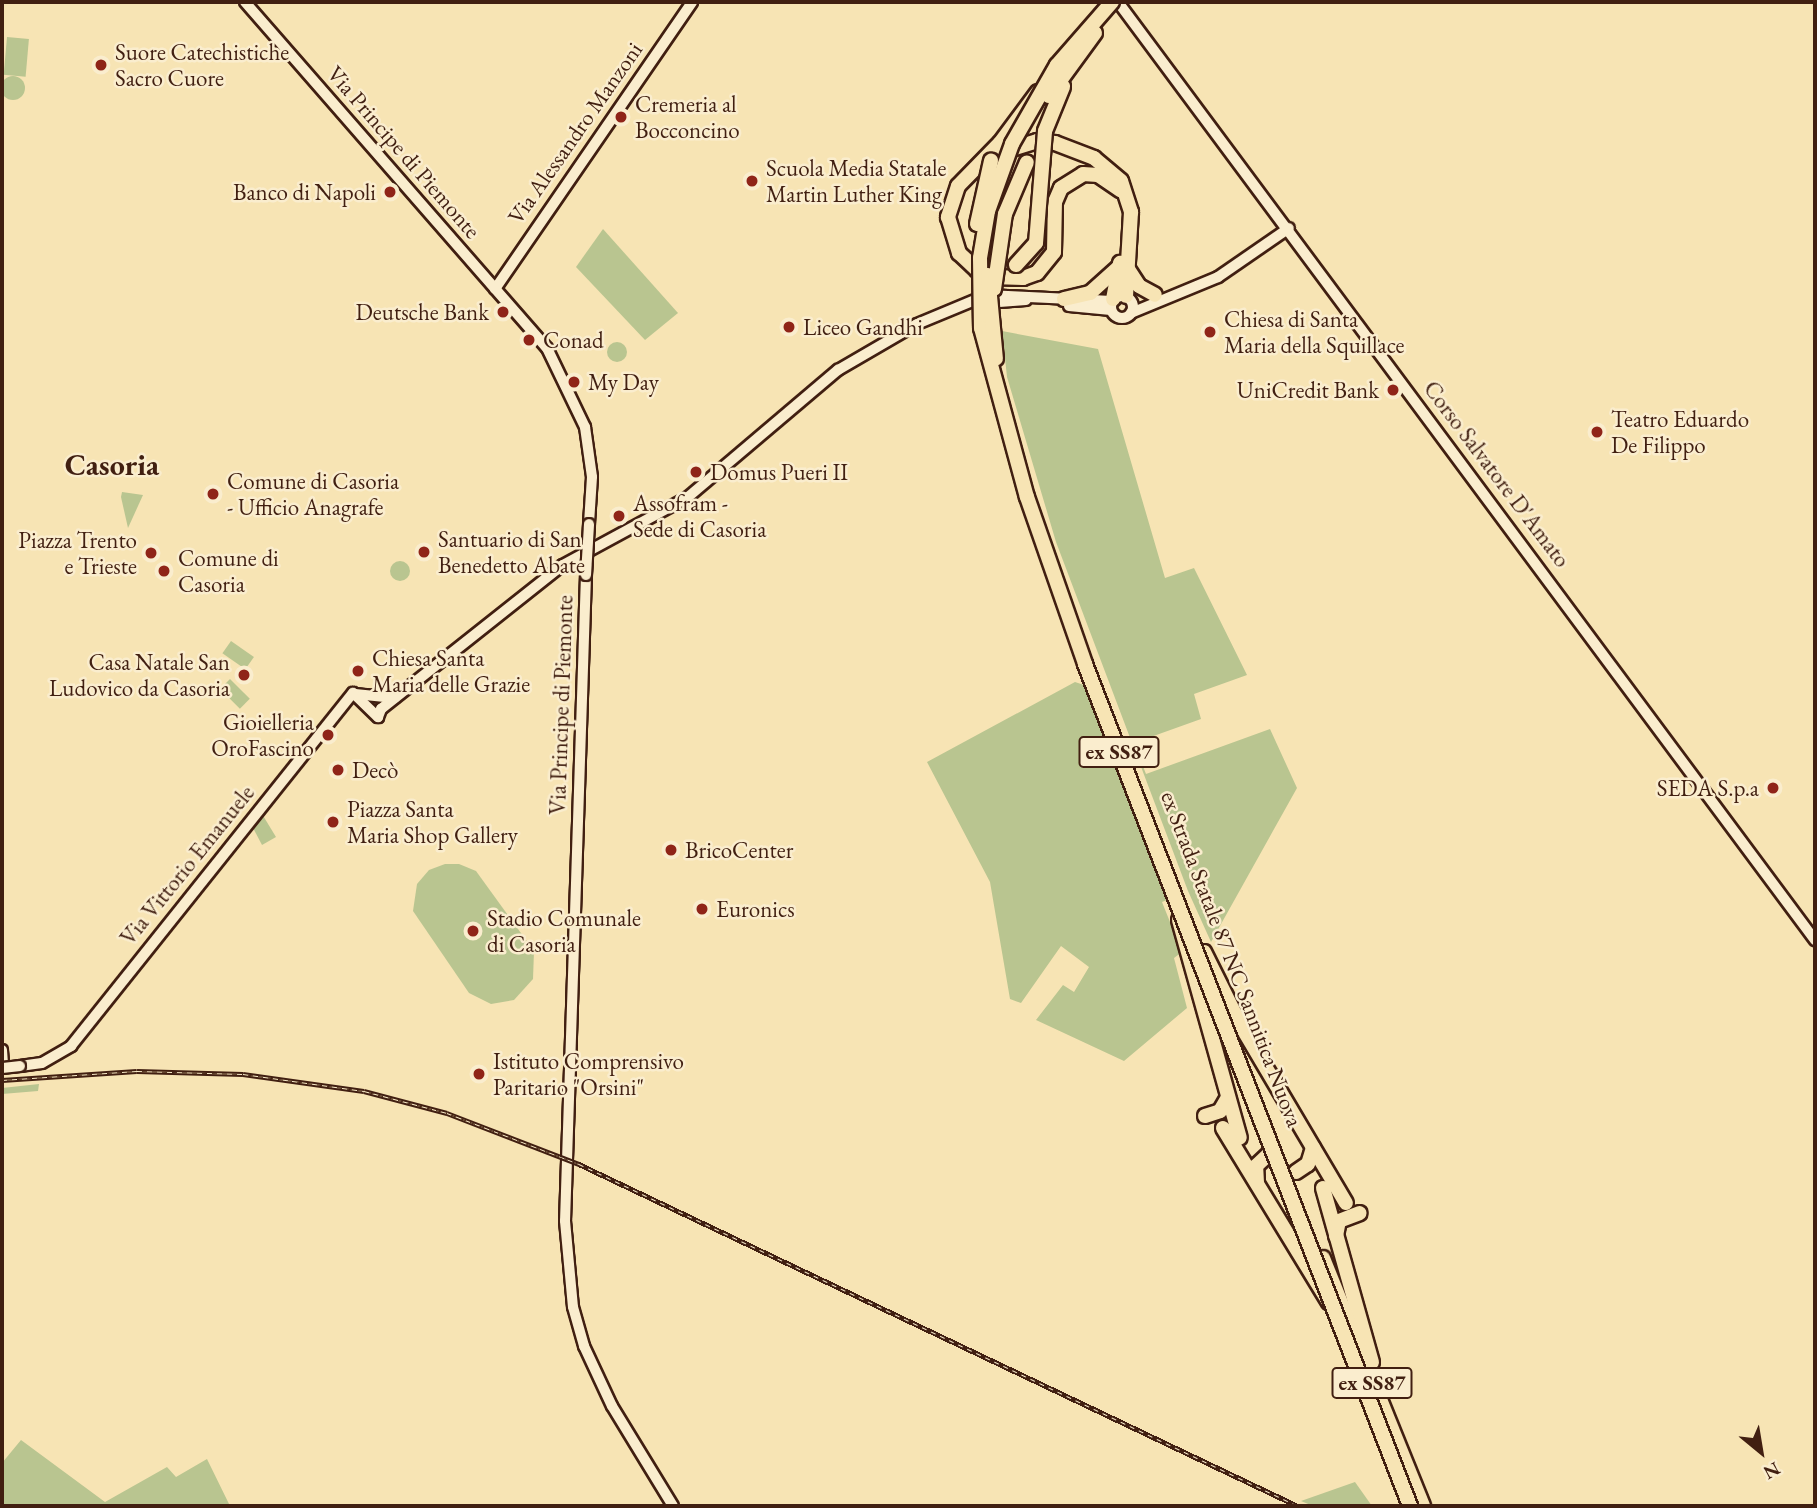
<!DOCTYPE html>
<meta charset="utf-8">
<style>
body{margin:0}
#map{position:relative;width:1817px;height:1508px;overflow:hidden;background:#f7e4b4;font-family:"EB Garamond",serif}
div>[style]{position:absolute}
.green>*{inset:0;background:#b9c590;transform-origin:0 0}
.round{border-radius:50%}
.roads{filter:drop-shadow(2px 0 #411f11) drop-shadow(-2px 0 #411f11) drop-shadow(0 2px #411f11) drop-shadow(0 -2px #411f11)}
.secondary>*{height:10px;margin:-5px;padding:0 5px;transform-origin:5px;border-radius:5px;background:#faedce}
.secondary>.ring{margin:-5px;padding:0;box-sizing:content-box;background:none;border:10px solid #faedce;border-radius:50%}
.highway>*{height:14px;margin:-7px;padding:0 7px;transform-origin:7px;border-radius:7px;background:#f7e4b4}
.rail>*{height:4.5px;margin-top:-2.25px;transform-origin:0;background:repeating-linear-gradient(90deg,#faedce 0 5px,#411f11 0 10px);box-sizing:border-box;border-block:2px solid #411f11}
.bridges{filter:drop-shadow(2px 0 #411f11) drop-shadow(-2px 0 #411f11) drop-shadow(0 2px #411f11) drop-shadow(0 -2px #411f11)}
.secondary-bridge>*{height:10px;margin:-5px;padding:0 5px;transform-origin:5px;border-radius:5px;background:#faedce}
.highway-bridge>*{height:14px;margin:-7px;padding:0 7px;transform-origin:7px;border-radius:7px;background:#f7e4b4}
.dots>*{width:19px;height:19px;translate:-50% -50%;box-sizing:border-box;border:4px solid #faedce;border-radius:50%}
span{translate:-50% -50%;white-space:nowrap;text-align:center;line-height:1.15;-webkit-text-stroke:5px #faedce;paint-order:stroke}
.shield-label span{padding:2px 5px;background:#faedce;border:2px solid;border-radius:5px;-webkit-text-stroke-width:0}
.shield-label{font-size:21px;color:#411f11;font-weight:700}
.poi-label{font-size:23px;color:#411f11}
.left{translate:0 -50%;text-align:left}
.right{translate:-100% -50%;text-align:right}
.street-label{font-size:23px;color:#411f11}
.district-label{font-size:30px;color:#411f11;font-weight:700}
.frame{position:absolute;inset:0;border:4px solid #411f11;pointer-events:none}
.north{position:absolute;left:1726px;top:1417px;width:70px;height:70px;-webkit-text-stroke:5px #faedce;paint-order:stroke;rotate:150deg;font-size:19px;font-weight:700;line-height:28px;text-align:center;color:#411f11}
.north::after{content:'';display:block;margin:auto;width:24px;height:32px;background:#411f11;clip-path:polygon(50% 0,100% 100%,50% 72%,0 100%)}
</style>
<div id="map">
<div class="green">
<div style="left:7px;top:37px;width:22px;height:38px;rotate:5deg"></div>
<div class="round" style="left:1px;top:76px;width:24px;height:24px"></div>
<div style="clip-path:polygon(603px 229px,678px 313px,645px 340px,576px 267px)"></div>
<div style="clip-path:polygon(1002px 331px,1098px 349px,1165px 578px,1194px 568px,1247px 675px,1194px 694px,1201px 719px,1134px 743px,1146px 774px,1270px 729px,1297px 788px,1211px 942px,1188px 891px,1056px 542px,1007px 377px)"></div>
<div class="round" style="left:607px;top:342px;width:20px;height:20px"></div>
<div style="clip-path:polygon(122px 492px,143px 495px,128px 528px,121px 497px)"></div>
<div class="round" style="left:390px;top:561px;width:20px;height:20px"></div>
<div style="left:231px;top:641px;width:28px;height:15px;rotate:35deg"></div>
<div style="left:230px;top:679px;width:28px;height:14px;rotate:45deg"></div>
<div style="clip-path:polygon(1075px 682px,1084px 685px,1092px 708px,1097px 708px,1136px 808px,1167px 900px,1162px 902px,1182px 952px,1174px 958px,1187px 1008px,1124px 1061px,1036px 1020px,1063px 985px,1074px 992px,1089px 967px,1061px 946px,1021px 1003px,1010px 999px,990px 882px,927px 762px)"></div>
<div style="clip-path:polygon(262px 814px,276px 837px,262px 845px,252px 826px)"></div>
<div style="clip-path:polygon(445px 864px,459px 864px,476px 871px,534px 951px,533px 979px,514px 1000px,491px 1004px,469px 993px,413px 911px,417px 884px,429px 870px)"></div>
<div style="clip-path:polygon(39px 1084px,38px 1091px,2px 1094px,2px 1088px)"></div>
<div style="clip-path:polygon(21px 1440px,105px 1502px,167px 1467px,176px 1477px,207px 1459px,230px 1506px,2px 1506px,2px 1463px)"></div>
<div style="clip-path:polygon(1355px 1482px,1372px 1506px,1313px 1506px,1301px 1501px)"></div>
</div>
<div class="roads">
<div class="secondary">
<div style="left:245px;top:2px;width:459px;rotate:48.9deg"></div>
<div style="left:547px;top:348px;width:88px;rotate:64.3deg"></div>
<div style="left:585px;top:427px;width:50px;rotate:82deg"></div>
<div style="left:592px;top:477px;width:47px;rotate:93.7deg"></div>
<div style="left:1118px;top:2px;width:1169px;rotate:53.39deg"></div>
<div style="left:495px;top:289px;width:348px;rotate:-55.5deg"></div>
<div class="ring" style="left:1111px;top:296px;width:12px;height:12px"></div>
<div style="left:986px;top:303px;width:40px;rotate:-4.3deg"></div>
<div style="left:1069px;top:306px;width:42px;rotate:5.4deg"></div>
<div style="left:1131px;top:313px;width:94px;rotate:-22.5deg"></div>
<div style="left:1218px;top:277px;width:86px;rotate:-34.6deg"></div>
<div style="left:586px;top:575px;width:646px;rotate:91.86deg"></div>
<div style="left:565px;top:1221px;width:86px;rotate:84.7deg"></div>
<div style="left:573px;top:1307px;width:41px;rotate:74.2deg"></div>
<div style="left:584px;top:1346px;width:66px;rotate:65deg"></div>
<div style="left:612px;top:1406px;width:117px;rotate:58.6deg"></div>
<div style="left:353px;top:693px;width:35px;rotate:44deg"></div>
<div style="left:378px;top:717px;width:9px;rotate:-69deg"></div>
<div style="left:381px;top:709px;width:232px;rotate:-38.4deg"></div>
<div style="left:563px;top:565px;width:142px;rotate:-28.5deg"></div>
<div style="left:688px;top:497px;width:197px;rotate:-40.3deg"></div>
<div style="left:838px;top:370px;width:91px;rotate:-30.2deg"></div>
<div style="left:917px;top:324px;width:76px;rotate:-22.5deg"></div>
<div style="left:987px;top:295px;width:125px;rotate:2.7deg"></div>
<div style="left:355px;top:694px;width:40px;rotate:5.7deg"></div>
<div style="left:2px;top:1050px;width:13px;rotate:86deg"></div>
<div style="left:20px;top:1066px;width:22px;rotate:-8deg"></div>
<div style="left:42px;top:1063px;width:34px;rotate:-30deg"></div>
<div style="left:71px;top:1046px;width:452px;rotate:-51.4deg"></div>
</div>
<div class="highway">
<div style="left:1038px;top:92px;width:64px;rotate:126.7deg"></div>
<div style="left:1000px;top:143px;width:60px;rotate:134.3deg"></div>
<div style="left:958px;top:186px;width:33px;rotate:108deg"></div>
<div style="left:948px;top:217px;width:38px;rotate:73deg"></div>
<div style="left:959px;top:253px;width:25px;rotate:43deg"></div>
<div style="left:977px;top:270px;width:17px;rotate:25deg"></div>
<div style="left:992px;top:277px;width:31px;rotate:2deg"></div>
<div style="left:1023px;top:278px;width:15px;rotate:-20deg"></div>
<div style="left:1037px;top:273px;width:27px;rotate:-51deg"></div>
<div style="left:1054px;top:252px;width:50px;rotate:-88.9deg"></div>
<div style="left:1055px;top:202px;width:15px;rotate:-67deg"></div>
<div style="left:1061px;top:188px;width:26px;rotate:-32deg"></div>
<div style="left:1083px;top:174px;width:15px;rotate:4deg"></div>
<div style="left:1098px;top:175px;width:27px;rotate:34deg"></div>
<div style="left:1005px;top:151px;width:34px;rotate:-17deg"></div>
<div style="left:1037px;top:141px;width:18px;rotate:6deg"></div>
<div style="left:1055px;top:143px;width:42px;rotate:21deg"></div>
<div style="left:1094px;top:158px;width:35px;rotate:40deg"></div>
<div style="left:1121px;top:181px;width:33px;rotate:72deg"></div>
<div style="left:1131px;top:212px;width:84px;rotate:93.4deg"></div>
<div style="left:1128px;top:269px;width:20px;rotate:57deg"></div>
<div style="left:1139px;top:286px;width:18px;rotate:29deg"></div>
<div style="left:1064px;top:299px;width:27px;rotate:-13deg"></div>
<div style="left:1090px;top:293px;width:39px;rotate:-42deg"></div>
<div style="left:1113px;top:299px;width:37px;rotate:-79deg"></div>
<div style="left:1179px;top:920px;width:226px;rotate:74.4deg"></div>
<div style="left:1204px;top:952px;width:80px;rotate:63.4deg"></div>
<div style="left:1240px;top:1024px;width:208px;rotate:59.4deg"></div>
<div style="left:1205px;top:1116px;width:16px;rotate:-18deg"></div>
<div style="left:1220px;top:1111px;width:16px;rotate:-60deg"></div>
<div style="left:1223px;top:1128px;width:204px;rotate:58.7deg"></div>
<div style="left:1296px;top:1172px;width:14px;rotate:-34deg"></div>
<div style="left:1308px;top:1164px;width:17px;rotate:-73deg"></div>
<div style="left:1257px;top:1183px;width:17px;rotate:-93deg"></div>
<div style="left:1256px;top:1166px;width:16px;rotate:-43deg"></div>
<div style="left:1323px;top:1188px;width:181px;rotate:74.3deg"></div>
<div style="left:1336px;top:1236px;width:15px;rotate:-79deg"></div>
<div style="left:1339px;top:1221px;width:22px;rotate:-21deg"></div>
<div style="left:1323px;top:1258px;width:267px;rotate:68deg"></div>
</div>
</div>
<div class="rail">
<div style="left:2px;top:1080px;width:135px;rotate:-3.8deg"></div>
<div style="left:137px;top:1071px;width:106px;rotate:1.6deg"></div>
<div style="left:243px;top:1074px;width:122px;rotate:8deg"></div>
<div style="left:364px;top:1091px;width:86px;rotate:14.8deg"></div>
<div style="left:447px;top:1113px;width:142px;rotate:21.1deg"></div>
<div style="left:579px;top:1164px;width:796px;rotate:25.44deg"></div>
</div>
<div class="bridges">
<div class="secondary-bridge">
<div style="left:586px;top:575px;width:51px;rotate:-86.6deg"></div>
<div style="left:2px;top:1068px;width:18px;rotate:-6deg"></div>
</div>
<div class="highway-bridge">
<div style="left:1112px;top:2px;width:84px;rotate:131.1deg"></div>
<div style="left:1057px;top:65px;width:91px;rotate:119.7deg"></div>
<div style="left:1012px;top:144px;width:71px;rotate:109.7deg"></div>
<div style="left:988px;top:211px;width:48px;rotate:99.7deg"></div>
<div style="left:980px;top:258px;width:70px;rotate:89.2deg"></div>
<div style="left:981px;top:328px;width:175px;rotate:74.8deg"></div>
<div style="left:1027px;top:497px;width:177px;rotate:70.8deg"></div>
<div style="left:1085px;top:664px;width:903px;rotate:68.89deg"></div>
<div style="left:1049px;top:96px;width:78px;rotate:-53.9deg"></div>
<div style="left:977px;top:224px;width:65px;rotate:-77.5deg"></div>
<div style="left:1016px;top:265px;width:30px;rotate:-48deg"></div>
<div style="left:1036px;top:243px;width:112px;rotate:-85.4deg"></div>
<div style="left:1045px;top:131px;width:48px;rotate:-67.8deg"></div>
<div style="left:988px;top:275px;width:84px;rotate:84.6deg"></div>
<div style="left:994px;top:289px;width:76px;rotate:-81.7deg"></div>
<div style="left:1005px;top:214px;width:56px;rotate:-67.1deg"></div>
</div>
</div>
<div class="dots">
<div style="left:101px;top:65px;background:#8f2418"></div>
<div style="left:621px;top:117px;background:#8f2418"></div>
<div style="left:752px;top:181px;background:#8f2418"></div>
<div style="left:390px;top:192px;background:#8f2418"></div>
<div style="left:503px;top:312px;background:#8f2418"></div>
<div style="left:789px;top:327px;background:#8f2418"></div>
<div style="left:1210px;top:332px;background:#8f2418"></div>
<div style="left:529px;top:340px;background:#8f2418"></div>
<div style="left:574px;top:382px;background:#8f2418"></div>
<div style="left:1393px;top:390px;background:#8f2418"></div>
<div style="left:1597px;top:432px;background:#8f2418"></div>
<div style="left:696px;top:472px;background:#8f2418"></div>
<div style="left:213px;top:494px;background:#8f2418"></div>
<div style="left:619px;top:516px;background:#8f2418"></div>
<div style="left:424px;top:552px;background:#8f2418"></div>
<div style="left:151px;top:553px;background:#8f2418"></div>
<div style="left:164px;top:571px;background:#8f2418"></div>
<div style="left:358px;top:671px;background:#8f2418"></div>
<div style="left:244px;top:675px;background:#8f2418"></div>
<div style="left:328px;top:735px;background:#8f2418"></div>
<div style="left:338px;top:770px;background:#8f2418"></div>
<div style="left:1773px;top:788px;background:#8f2418"></div>
<div style="left:333px;top:822px;background:#8f2418"></div>
<div style="left:671px;top:850px;background:#8f2418"></div>
<div style="left:702px;top:909px;background:#8f2418"></div>
<div style="left:473px;top:931px;background:#8f2418"></div>
<div style="left:479px;top:1074px;background:#8f2418"></div>
</div>
<div class="shield-label">
<span style="left:1119px;top:752px">ex SS87</span>
<span style="left:1372px;top:1383px">ex SS87</span>
</div>
<div class="poi-label">
<span class="left" style="left:115px;top:65px">Suore Catechistiche<br>Sacro Cuore</span>
<span class="left" style="left:635px;top:117px">Cremeria al<br>Bocconcino</span>
<span class="left" style="left:766px;top:181px">Scuola Media Statale<br>Martin Luther King</span>
<span class="right" style="left:376px;top:192px">Banco di Napoli</span>
<span class="right" style="left:489px;top:312px">Deutsche Bank</span>
<span class="left" style="left:1224px;top:332px">Chiesa di Santa<br>Maria della Squillace</span>
<span class="left" style="left:803px;top:327px">Liceo Gandhi</span>
<span class="left" style="left:543px;top:340px">Conad</span>
<span class="left" style="left:588px;top:382px">My Day</span>
<span class="right" style="left:1379px;top:390px">UniCredit Bank</span>
<span class="left" style="left:1611px;top:432px">Teatro Eduardo<br>De Filippo</span>
<span class="left" style="left:710px;top:472px">Domus Pueri II</span>
<span class="left" style="left:227px;top:494px">Comune di Casoria<br>- Ufficio Anagrafe</span>
<span class="left" style="left:633px;top:516px">Assofram -<br>Sede di Casoria</span>
<span class="left" style="left:438px;top:552px">Santuario di San<br>Benedetto Abate</span>
<span class="right" style="left:137px;top:553px">Piazza Trento<br>e Trieste</span>
<span class="left" style="left:178px;top:571px">Comune di<br>Casoria</span>
<span class="left" style="left:372px;top:671px">Chiesa Santa<br>Maria delle Grazie</span>
<span class="right" style="left:230px;top:675px">Casa Natale San<br>Ludovico da Casoria</span>
<span class="right" style="left:314px;top:735px">Gioielleria<br>OroFascino</span>
<span class="left" style="left:352px;top:770px">Decò</span>
<span class="right" style="left:1759px;top:788px">SEDA S.p.a</span>
<span class="left" style="left:347px;top:822px">Piazza Santa<br>Maria Shop Gallery</span>
<span class="left" style="left:685px;top:850px">BricoCenter</span>
<span class="left" style="left:716px;top:909px">Euronics</span>
<span class="left" style="left:487px;top:931px">Stadio Comunale<br>di Casoria</span>
<span class="left" style="left:493px;top:1074px">Istituto Comprensivo<br>Paritario "Orsini"</span>
</div>
<div class="street-label">
<span style="left:575px;top:133px;rotate:-55deg">Via Alessandro Manzoni</span>
<span style="left:404px;top:152px;rotate:49deg">Via Principe di Piemonte</span>
<span style="left:1497px;top:474px;rotate:53deg">Corso Salvatore D'Amato</span>
<span style="left:561px;top:705px;rotate:-88deg">Via Principe di Piemonte</span>
<span style="left:187px;top:865px;rotate:-51deg">Via Vittorio Emanuele</span>
<span style="left:1232px;top:959px;rotate:69deg">ex Strada Statale 87 NC Sannitica Nuova</span>
</div>
<div class="district-label">
<span style="left:112px;top:465px">Casoria</span>
</div>
<div class="frame"></div>
<div class="north">N</div>
</div>
